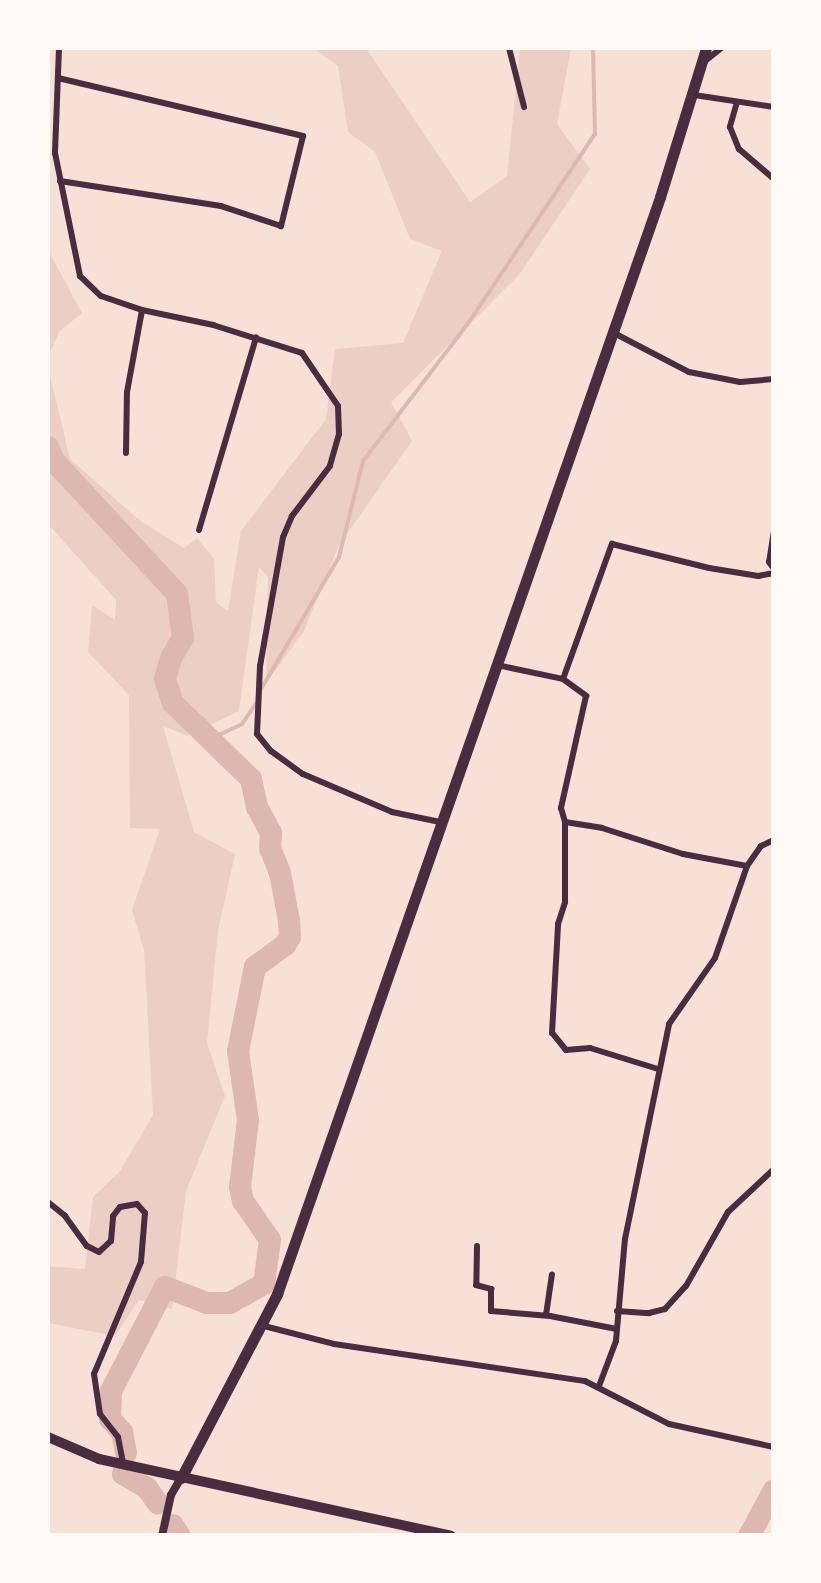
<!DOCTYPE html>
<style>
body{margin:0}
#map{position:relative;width:821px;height:1583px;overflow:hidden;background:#f7e1d7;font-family:Inter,sans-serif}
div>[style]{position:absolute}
.green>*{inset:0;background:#ebcfc5}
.stream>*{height:4px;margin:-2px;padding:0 2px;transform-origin:2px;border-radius:2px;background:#dcb8b0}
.river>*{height:22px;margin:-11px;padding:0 11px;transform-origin:11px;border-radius:11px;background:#dcb8b0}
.minor>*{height:6px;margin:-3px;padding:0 3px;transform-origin:3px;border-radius:3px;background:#4a2c40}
.tertiary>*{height:8px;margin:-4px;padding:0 4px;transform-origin:4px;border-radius:4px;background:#4a2c40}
.primary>*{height:10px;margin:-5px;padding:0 5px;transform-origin:5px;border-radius:5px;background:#4a2c40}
.trunk>*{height:11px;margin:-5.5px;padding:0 5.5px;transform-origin:5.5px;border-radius:5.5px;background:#4a2c40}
span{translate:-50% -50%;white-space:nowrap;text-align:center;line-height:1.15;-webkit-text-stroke:10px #fffaf5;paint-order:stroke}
.frame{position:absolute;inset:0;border:50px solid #fffaf5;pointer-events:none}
</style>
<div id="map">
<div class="green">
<div style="clip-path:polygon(313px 48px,366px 48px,470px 202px,507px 176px,520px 48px,571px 48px,557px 124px,590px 169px,519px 275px,391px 402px,412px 441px,339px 545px,304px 631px,266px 683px,268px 577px,259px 567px,239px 711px,188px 736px,163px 726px,194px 832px,235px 854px,218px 931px,207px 1043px,225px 1096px,186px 1191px,172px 1309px,139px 1300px,115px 1336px,48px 1323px,48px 1266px,85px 1269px,93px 1197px,120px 1171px,153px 1115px,144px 950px,132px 910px,160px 829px,130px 828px,129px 695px,88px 652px,92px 605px,115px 620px,116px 600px,48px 524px,48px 367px,70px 459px,139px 520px,184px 548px,197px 538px,214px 559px,216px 602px,228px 611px,241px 531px,326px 419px,335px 349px,403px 343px,442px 251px,410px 239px,375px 152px,348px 132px,338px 66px)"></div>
<div style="clip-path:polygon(48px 250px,82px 313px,59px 332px,48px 358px)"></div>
</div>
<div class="stream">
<div style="left:261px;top:689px;width:153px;rotate:-59.4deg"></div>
<div style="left:339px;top:557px;width:99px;rotate:-76deg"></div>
<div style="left:363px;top:461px;width:171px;rotate:-52.6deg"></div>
<div style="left:467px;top:325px;width:230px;rotate:-56.2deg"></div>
<div style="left:595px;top:134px;width:86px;rotate:-91.3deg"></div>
<div style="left:208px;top:740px;width:38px;rotate:-25deg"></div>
<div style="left:242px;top:724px;width:25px;rotate:-56deg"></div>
</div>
<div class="river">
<div style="left:48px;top:447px;width:15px;rotate:67deg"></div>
<div style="left:54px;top:461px;width:181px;rotate:47.2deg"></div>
<div style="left:177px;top:594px;width:44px;rotate:82.2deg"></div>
<div style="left:183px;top:638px;width:23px;rotate:121deg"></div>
<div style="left:171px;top:658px;width:22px;rotate:106deg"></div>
<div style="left:165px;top:679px;width:25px;rotate:72deg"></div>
<div style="left:173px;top:703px;width:109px;rotate:44.3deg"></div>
<div style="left:251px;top:779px;width:29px;rotate:78deg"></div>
<div style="left:257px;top:807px;width:30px;rotate:62deg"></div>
<div style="left:271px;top:833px;width:15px;rotate:94deg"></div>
<div style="left:270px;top:848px;width:27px;rotate:68deg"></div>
<div style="left:280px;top:873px;width:49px;rotate:79.4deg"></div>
<div style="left:289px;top:921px;width:16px;rotate:86deg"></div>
<div style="left:290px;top:937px;width:9px;rotate:122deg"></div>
<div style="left:285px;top:945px;width:37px;rotate:144deg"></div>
<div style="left:255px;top:967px;width:86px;rotate:101.4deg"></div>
<div style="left:238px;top:1051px;width:70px;rotate:81.8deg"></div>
<div style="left:248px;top:1120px;width:67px;rotate:96.8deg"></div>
<div style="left:240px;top:1187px;width:14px;rotate:78deg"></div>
<div style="left:243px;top:1201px;width:47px;rotate:55.3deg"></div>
<div style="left:270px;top:1240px;width:44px;rotate:97.8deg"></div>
<div style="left:264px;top:1284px;width:39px;rotate:151deg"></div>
<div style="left:230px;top:1303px;width:23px;rotate:180deg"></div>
<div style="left:207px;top:1303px;width:45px;rotate:-159.1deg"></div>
<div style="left:165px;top:1287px;width:117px;rotate:117.4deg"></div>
<div style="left:111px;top:1391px;width:28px;rotate:92deg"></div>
<div style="left:110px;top:1419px;width:18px;rotate:47deg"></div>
<div style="left:122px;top:1432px;width:21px;rotate:79deg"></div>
<div style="left:125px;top:1468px;width:6px;rotate:108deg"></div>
<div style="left:123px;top:1474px;width:28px;rotate:30deg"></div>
<div style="left:147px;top:1488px;width:19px;rotate:55deg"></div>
<div style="left:173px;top:1525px;width:13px;rotate:58deg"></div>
<div style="left:749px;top:1536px;width:52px;rotate:-61.5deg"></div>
</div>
<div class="minor">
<div style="left:59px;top:48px;width:105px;rotate:92.2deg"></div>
<div style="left:55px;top:153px;width:126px;rotate:78.5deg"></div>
<div style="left:80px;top:276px;width:29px;rotate:44deg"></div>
<div style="left:101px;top:296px;width:43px;rotate:18.9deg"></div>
<div style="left:142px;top:310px;width:73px;rotate:11.9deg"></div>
<div style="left:213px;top:325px;width:93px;rotate:17.5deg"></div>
<div style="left:302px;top:353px;width:64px;rotate:55.8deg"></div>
<div style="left:338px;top:406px;width:28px;rotate:88deg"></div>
<div style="left:339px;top:434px;width:33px;rotate:106deg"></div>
<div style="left:330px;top:466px;width:63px;rotate:127.2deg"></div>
<div style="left:292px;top:516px;width:23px;rotate:113deg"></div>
<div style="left:283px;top:537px;width:131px;rotate:100.1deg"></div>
<div style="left:260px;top:666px;width:68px;rotate:92.5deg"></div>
<div style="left:257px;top:734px;width:22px;rotate:51deg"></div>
<div style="left:271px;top:751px;width:39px;rotate:36deg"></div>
<div style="left:303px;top:774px;width:97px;rotate:23.1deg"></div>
<div style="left:392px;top:812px;width:49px;rotate:11.8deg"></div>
<div style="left:509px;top:48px;width:61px;rotate:75.7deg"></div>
<div style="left:704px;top:62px;width:22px;rotate:-39deg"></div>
<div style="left:58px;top:78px;width:252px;rotate:13.3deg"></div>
<div style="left:303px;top:136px;width:93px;rotate:103.7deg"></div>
<div style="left:281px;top:226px;width:63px;rotate:-161.6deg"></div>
<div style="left:221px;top:206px;width:163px;rotate:-171.2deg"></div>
<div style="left:694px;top:95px;width:81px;rotate:8.5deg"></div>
<div style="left:737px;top:102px;width:26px;rotate:106deg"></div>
<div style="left:730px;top:127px;width:24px;rotate:68deg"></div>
<div style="left:739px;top:149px;width:46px;rotate:40.6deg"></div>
<div style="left:612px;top:332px;width:87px;rotate:27.5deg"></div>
<div style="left:689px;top:372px;width:52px;rotate:11.1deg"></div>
<div style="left:740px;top:382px;width:34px;rotate:-5deg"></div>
<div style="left:126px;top:453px;width:61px;rotate:-89.1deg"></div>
<div style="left:127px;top:392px;width:83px;rotate:-79.6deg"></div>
<div style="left:199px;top:530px;width:201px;rotate:-73.5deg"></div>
<div style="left:774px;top:531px;width:31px;rotate:99deg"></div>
<div style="left:769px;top:562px;width:9px;rotate:54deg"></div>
<div style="left:497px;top:665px;width:67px;rotate:12deg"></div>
<div style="left:563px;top:679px;width:144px;rotate:-70.1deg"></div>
<div style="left:612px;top:544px;width:100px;rotate:13.9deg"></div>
<div style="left:709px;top:568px;width:50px;rotate:9.3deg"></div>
<div style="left:758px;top:576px;width:16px;rotate:-11deg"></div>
<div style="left:563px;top:679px;width:29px;rotate:36deg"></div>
<div style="left:586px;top:696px;width:115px;rotate:102.6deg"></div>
<div style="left:561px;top:808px;width:15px;rotate:74deg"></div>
<div style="left:658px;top:1069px;width:71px;rotate:-162.8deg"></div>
<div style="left:590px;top:1048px;width:24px;rotate:175deg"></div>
<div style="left:566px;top:1050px;width:22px;rotate:-129deg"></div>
<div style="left:552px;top:1033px;width:109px;rotate:-86.8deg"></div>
<div style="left:558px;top:924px;width:23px;rotate:-72deg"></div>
<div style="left:565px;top:902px;width:80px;rotate:-90deg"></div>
<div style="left:565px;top:822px;width:37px;rotate:9deg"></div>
<div style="left:602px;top:828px;width:85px;rotate:17.8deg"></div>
<div style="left:683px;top:854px;width:65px;rotate:10.6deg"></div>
<div style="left:48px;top:1202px;width:22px;rotate:39deg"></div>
<div style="left:65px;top:1216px;width:37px;rotate:54deg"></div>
<div style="left:87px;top:1246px;width:13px;rotate:27deg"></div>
<div style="left:99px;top:1252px;width:16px;rotate:-43deg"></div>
<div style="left:111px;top:1241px;width:25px;rotate:-85deg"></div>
<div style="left:113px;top:1216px;width:11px;rotate:-52deg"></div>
<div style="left:120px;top:1207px;width:17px;rotate:-10deg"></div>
<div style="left:137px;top:1204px;width:12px;rotate:48deg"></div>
<div style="left:145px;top:1213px;width:49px;rotate:94.7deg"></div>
<div style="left:141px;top:1262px;width:121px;rotate:112.8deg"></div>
<div style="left:94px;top:1374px;width:40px;rotate:81.5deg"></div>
<div style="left:100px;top:1414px;width:29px;rotate:52deg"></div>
<div style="left:118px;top:1437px;width:26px;rotate:79deg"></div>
<div style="left:477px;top:1246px;width:39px;rotate:91deg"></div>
<div style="left:476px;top:1285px;width:16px;rotate:15deg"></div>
<div style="left:491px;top:1289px;width:22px;rotate:90deg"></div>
<div style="left:491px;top:1311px;width:59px;rotate:4.8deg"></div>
<div style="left:550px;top:1316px;width:68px;rotate:11deg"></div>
<div style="left:617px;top:1311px;width:32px;rotate:4deg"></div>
<div style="left:649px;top:1313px;width:16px;rotate:-14deg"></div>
<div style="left:665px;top:1309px;width:31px;rotate:-48deg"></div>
<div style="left:686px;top:1286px;width:85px;rotate:-60.4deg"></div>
<div style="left:728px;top:1212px;width:63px;rotate:-43.1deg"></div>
<div style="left:546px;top:1315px;width:41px;rotate:-81.7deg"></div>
<div style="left:264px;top:1326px;width:72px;rotate:14.4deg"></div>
<div style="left:334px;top:1344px;width:254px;rotate:8.4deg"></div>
<div style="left:585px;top:1381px;width:94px;rotate:27.1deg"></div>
<div style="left:669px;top:1424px;width:107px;rotate:12.4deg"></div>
<div style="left:599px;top:1386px;width:48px;rotate:-69.3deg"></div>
<div style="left:616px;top:1341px;width:102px;rotate:-85deg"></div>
<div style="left:625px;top:1239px;width:219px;rotate:-78.4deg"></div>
<div style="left:669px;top:1024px;width:80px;rotate:-55.1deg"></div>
<div style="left:715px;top:958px;width:97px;rotate:-70.8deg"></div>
<div style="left:747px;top:866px;width:24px;rotate:-55deg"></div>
<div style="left:761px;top:846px;width:14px;rotate:-25deg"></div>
</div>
<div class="tertiary">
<div style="left:162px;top:1536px;width:42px;rotate:-77.6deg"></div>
<div style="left:171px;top:1495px;width:20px;rotate:-60deg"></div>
</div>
<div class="primary">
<div style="left:48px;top:1437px;width:56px;rotate:23.3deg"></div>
<div style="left:99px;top:1459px;width:360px;rotate:12.3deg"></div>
</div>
<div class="trunk">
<div style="left:181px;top:1478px;width:208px;rotate:-62.4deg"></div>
<div style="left:277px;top:1294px;width:1162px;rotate:-70.75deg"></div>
<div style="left:660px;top:197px;width:156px;rotate:-72.8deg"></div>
</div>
<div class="frame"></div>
</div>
